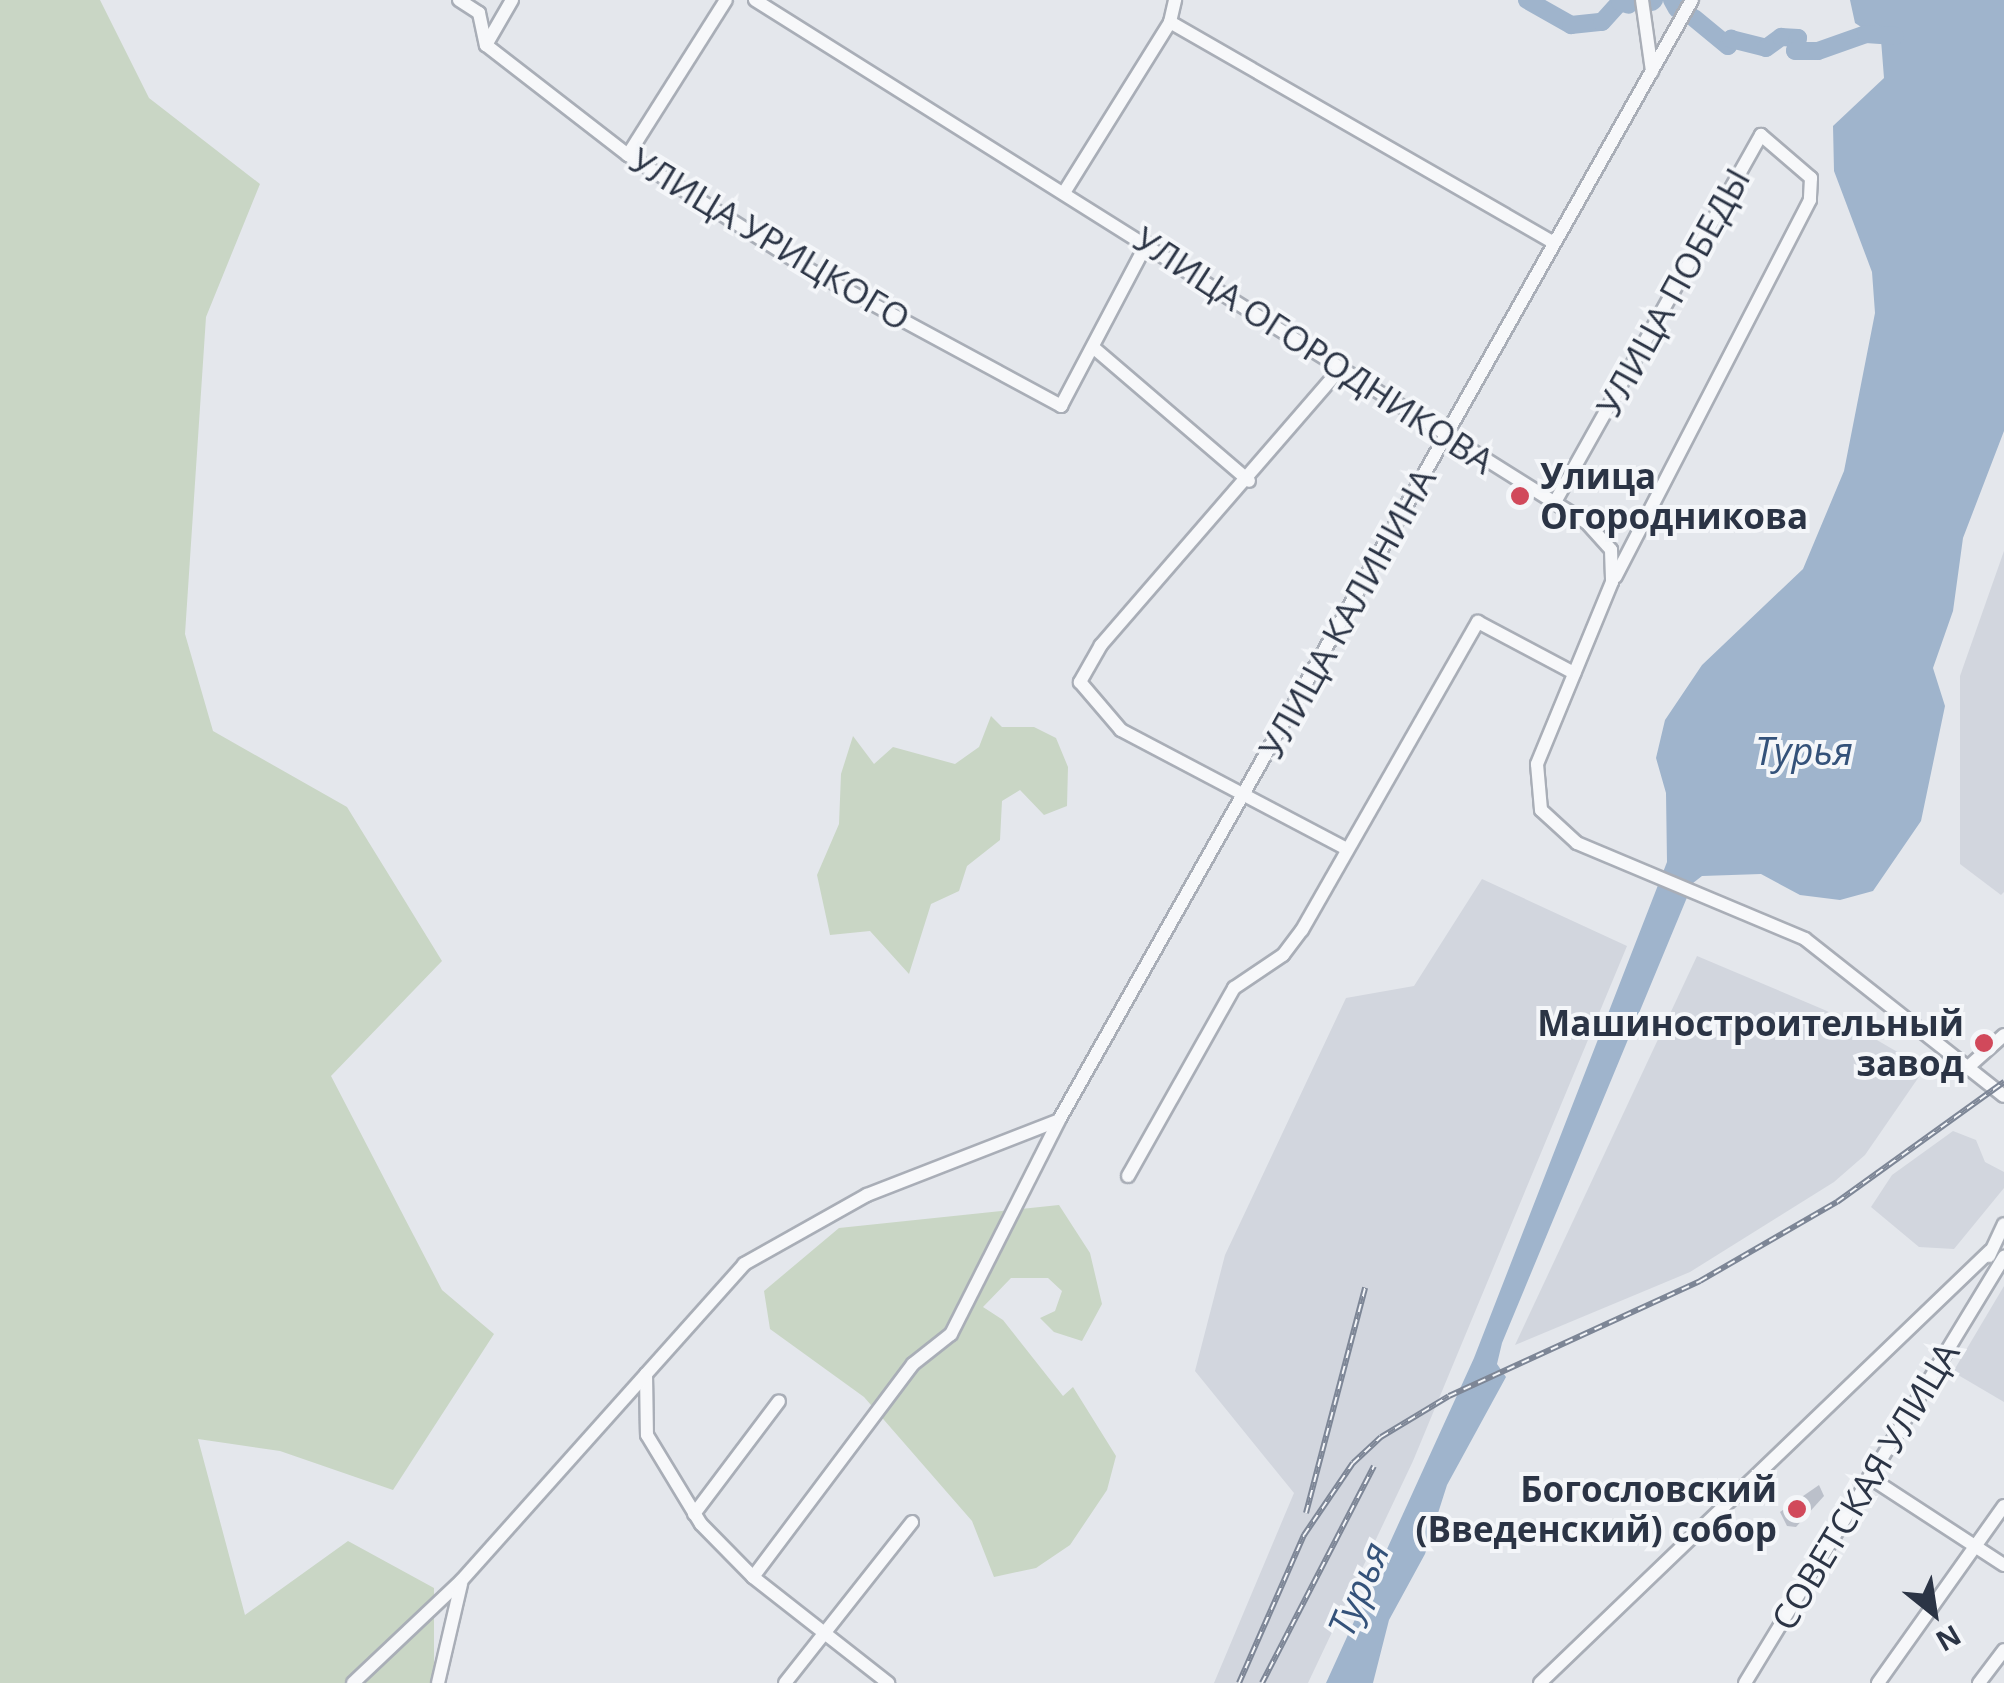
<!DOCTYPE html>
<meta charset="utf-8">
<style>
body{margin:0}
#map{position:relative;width:2004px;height:1683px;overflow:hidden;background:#e4e7ec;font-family:"Open Sans",sans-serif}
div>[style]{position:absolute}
.built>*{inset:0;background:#d2d6de}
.green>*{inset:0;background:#c9d6c5}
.water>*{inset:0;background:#9fb4cc}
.river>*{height:18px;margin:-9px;padding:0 9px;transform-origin:9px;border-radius:9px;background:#9fb4cc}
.building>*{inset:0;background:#bbc0ca}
.roads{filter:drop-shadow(2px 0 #a9aeb7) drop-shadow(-2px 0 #a9aeb7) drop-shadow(0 2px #a9aeb7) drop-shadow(0 -2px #a9aeb7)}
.minor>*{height:12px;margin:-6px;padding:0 6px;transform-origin:6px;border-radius:6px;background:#f7f8fa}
.rail>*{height:6px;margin-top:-3px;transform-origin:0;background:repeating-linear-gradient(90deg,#f4f6f9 0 8px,#7d8696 0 16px);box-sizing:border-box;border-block:2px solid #7d8696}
.dots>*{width:28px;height:28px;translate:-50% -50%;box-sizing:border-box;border:5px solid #f4f6f9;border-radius:50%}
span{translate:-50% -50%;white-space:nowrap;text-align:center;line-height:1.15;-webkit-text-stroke:8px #f4f6f9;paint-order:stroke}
.street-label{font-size:35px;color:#2b3445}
.poi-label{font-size:35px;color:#2b3445;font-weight:700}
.left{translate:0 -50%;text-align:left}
.right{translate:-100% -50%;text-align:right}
.water-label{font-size:38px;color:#34527a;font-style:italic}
.north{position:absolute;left:1884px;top:1563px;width:100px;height:100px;-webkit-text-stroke:8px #f4f6f9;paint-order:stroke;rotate:150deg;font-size:28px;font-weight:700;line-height:40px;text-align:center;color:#2b3445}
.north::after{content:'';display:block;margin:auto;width:35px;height:45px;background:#2b3445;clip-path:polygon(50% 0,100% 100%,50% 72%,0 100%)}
</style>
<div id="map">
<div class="built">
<div style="clip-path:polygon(2004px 551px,2004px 892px,2001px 895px,1960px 864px,1960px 676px)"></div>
<div style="clip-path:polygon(1482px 879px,1627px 946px,1413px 1461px,1308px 1683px,1214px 1683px,1294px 1493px,1195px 1371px,1225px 1255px,1346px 998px,1414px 986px)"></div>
<div style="clip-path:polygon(1697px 956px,1827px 1011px,1925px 1068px,1865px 1155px,1834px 1182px,1690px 1272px,1515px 1345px)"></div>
<div style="clip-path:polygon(1953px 1131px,1976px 1140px,1985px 1162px,2004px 1172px,2004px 1188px,1954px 1249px,1919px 1247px,1871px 1207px,1892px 1175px)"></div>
<div style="clip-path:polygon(2004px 1286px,2004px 1402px,1953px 1372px)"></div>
</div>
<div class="green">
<div style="clip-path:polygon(0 0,100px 0,149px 98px,260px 184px,206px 317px,185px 634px,213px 731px,347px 807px,442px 961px,331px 1076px,442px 1290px,494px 1334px,393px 1490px,280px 1451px,198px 1439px,245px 1615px,348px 1541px,434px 1588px,434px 1683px,0 1683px)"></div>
<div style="clip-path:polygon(991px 716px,1002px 727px,1034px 727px,1056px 738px,1068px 767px,1067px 806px,1044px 815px,1020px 790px,1002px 801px,1000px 840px,967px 866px,959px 891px,931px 904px,909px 974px,870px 931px,830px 935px,817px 875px,839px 824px,841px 774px,853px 736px,874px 764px,893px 747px,955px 764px,979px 747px)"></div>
<div style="clip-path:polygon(1059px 1205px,1090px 1253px,1102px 1304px,1082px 1341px,1054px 1332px,1040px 1318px,1055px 1311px,1062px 1291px,1048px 1278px,1011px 1278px,983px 1307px,1003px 1320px,1063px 1396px,1073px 1387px,1116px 1456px,1107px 1490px,1070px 1545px,1036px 1568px,994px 1577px,972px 1521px,864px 1397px,770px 1329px,764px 1291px,839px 1228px)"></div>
</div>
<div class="water">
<div style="clip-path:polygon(1850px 0,2004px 0,2004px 431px,1963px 538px,1953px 611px,1933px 668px,1945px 706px,1921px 821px,1873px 891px,1840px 900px,1800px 895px,1761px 874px,1702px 876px,1693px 883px,1502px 1343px,1497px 1364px,1506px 1377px,1447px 1485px,1425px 1554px,1389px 1620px,1373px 1683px,1326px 1683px,1474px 1358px,1667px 862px,1666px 793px,1656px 758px,1665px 720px,1702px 665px,1803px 569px,1844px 471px,1875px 313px,1872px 272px,1834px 171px,1833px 126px,1884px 78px,1881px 40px,1855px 23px)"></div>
</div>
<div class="river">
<div style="left:1527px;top:0;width:51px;rotate:29.6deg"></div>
<div style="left:1571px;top:25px;width:31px;rotate:-6deg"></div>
<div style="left:1602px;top:22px;width:27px;rotate:-48deg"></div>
<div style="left:1620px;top:2px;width:9px;rotate:18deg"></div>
<div style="left:1672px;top:0;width:10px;rotate:61deg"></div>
<div style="left:1652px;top:2px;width:3px;rotate:-45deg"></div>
<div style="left:1694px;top:18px;width:44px;rotate:39.5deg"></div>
<div style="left:1728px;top:46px;width:8px;rotate:-67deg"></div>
<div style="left:1731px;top:39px;width:36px;rotate:14deg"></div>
<div style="left:1766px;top:48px;width:19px;rotate:-36deg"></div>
<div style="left:1781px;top:37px;width:17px;rotate:3deg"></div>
<div style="left:1798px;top:38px;width:13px;rotate:103deg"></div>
<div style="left:1795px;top:51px;width:23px"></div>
<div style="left:1818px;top:51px;width:51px;rotate:-19.5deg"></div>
<div style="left:1866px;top:34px;width:29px;rotate:4deg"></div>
</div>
<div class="building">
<div style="clip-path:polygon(1819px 1485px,1824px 1496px,1796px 1527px,1787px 1526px,1780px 1512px)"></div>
</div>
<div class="roads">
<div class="minor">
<div style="left:459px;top:0;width:24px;rotate:33deg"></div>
<div style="left:479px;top:13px;width:33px;rotate:78deg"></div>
<div style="left:486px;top:45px;width:180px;rotate:37.8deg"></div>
<div style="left:628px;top:155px;width:213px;rotate:32.3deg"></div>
<div style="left:808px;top:269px;width:288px;rotate:28.4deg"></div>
<div style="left:1061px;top:406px;width:184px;rotate:-62.2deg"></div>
<div style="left:755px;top:0;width:983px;rotate:32.15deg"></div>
<div style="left:1587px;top:523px;width:36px;rotate:48deg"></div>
<div style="left:1611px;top:550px;width:32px;rotate:88deg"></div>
<div style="left:1612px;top:582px;width:197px;rotate:112.4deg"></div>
<div style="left:1537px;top:764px;width:46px;rotate:85deg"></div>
<div style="left:1541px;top:810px;width:49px;rotate:42.5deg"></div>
<div style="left:1577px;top:843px;width:247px;rotate:22.8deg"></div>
<div style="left:1805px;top:939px;width:253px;rotate:38.3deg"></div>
<div style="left:1642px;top:0;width:72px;rotate:82deg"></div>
<div style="left:1170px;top:22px;width:23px;rotate:-77deg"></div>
<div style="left:486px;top:45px;width:52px;rotate:-60deg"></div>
<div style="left:628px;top:155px;width:183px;rotate:-57.7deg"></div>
<div style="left:1065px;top:191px;width:199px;rotate:-58.1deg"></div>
<div style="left:1170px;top:22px;width:443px;rotate:29.9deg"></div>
<div style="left:1094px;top:348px;width:204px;rotate:40.6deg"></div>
<div style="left:1341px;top:368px;width:367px;rotate:130.9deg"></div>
<div style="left:1101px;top:645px;width:43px;rotate:119.6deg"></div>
<div style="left:1080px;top:682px;width:63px;rotate:49.5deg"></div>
<div style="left:1121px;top:730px;width:253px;rotate:27.8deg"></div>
<div style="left:1555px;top:502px;width:421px;rotate:-60.7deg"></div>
<div style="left:1761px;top:135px;width:66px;rotate:40.7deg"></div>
<div style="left:1811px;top:178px;width:22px;rotate:93deg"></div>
<div style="left:1810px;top:200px;width:424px;rotate:117.3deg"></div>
<div style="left:1966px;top:1069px;width:51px;rotate:-41.8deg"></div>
<div style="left:1128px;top:1176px;width:216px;rotate:-60.6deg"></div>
<div style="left:1234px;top:988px;width:59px;rotate:-34deg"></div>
<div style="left:1283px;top:955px;width:31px;rotate:-53deg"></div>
<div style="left:1302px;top:930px;width:355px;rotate:-60.3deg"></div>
<div style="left:1478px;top:622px;width:109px;rotate:28deg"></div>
<div style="left:1989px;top:1256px;width:35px;rotate:-65deg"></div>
<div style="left:646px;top:1374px;width:61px;rotate:89.1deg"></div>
<div style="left:647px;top:1435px;width:104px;rotate:58.8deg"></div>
<div style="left:701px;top:1524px;width:74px;rotate:45.5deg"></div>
<div style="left:753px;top:1577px;width:172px;rotate:38.1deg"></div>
<div style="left:1869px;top:1477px;width:161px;rotate:33.1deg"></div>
<div style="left:694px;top:1514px;width:141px;rotate:-53deg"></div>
<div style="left:753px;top:1577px;width:266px;rotate:-53.1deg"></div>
<div style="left:913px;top:1364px;width:48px;rotate:-38.3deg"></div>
<div style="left:951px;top:1334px;width:240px;rotate:-63.2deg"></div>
<div style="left:1059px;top:1120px;width:1287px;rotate:-60.53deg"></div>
<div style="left:353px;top:1683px;width:149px;rotate:-43.4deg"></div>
<div style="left:461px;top:1581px;width:425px;rotate:-48.2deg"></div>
<div style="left:744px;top:1264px;width:141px;rotate:-29.3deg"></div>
<div style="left:867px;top:1195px;width:204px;rotate:-21.3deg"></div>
<div style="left:438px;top:1683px;width:102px;rotate:-76.9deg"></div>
<div style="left:785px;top:1683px;width:205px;rotate:-51.7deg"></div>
<div style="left:1540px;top:1683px;width:624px;rotate:-43.83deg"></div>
<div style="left:1745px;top:1683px;width:499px;rotate:-58.7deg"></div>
<div style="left:1878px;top:1683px;width:217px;rotate:-54.6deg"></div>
<div style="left:1979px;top:1683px;width:41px;rotate:-52.9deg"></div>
</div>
</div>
<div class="rail">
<div style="left:1306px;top:1513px;width:233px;rotate:-75.3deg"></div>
<div style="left:1239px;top:1683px;width:162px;rotate:-66.3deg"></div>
<div style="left:1304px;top:1535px;width:87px;rotate:-55.8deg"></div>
<div style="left:1353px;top:1463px;width:38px;rotate:-43deg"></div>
<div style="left:1381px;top:1437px;width:79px;rotate:-31.1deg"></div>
<div style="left:1449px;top:1396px;width:276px;rotate:-24.6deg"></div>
<div style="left:1700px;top:1281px;width:158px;rotate:-30deg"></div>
<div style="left:1837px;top:1202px;width:206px;rotate:-35.7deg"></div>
<div style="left:1262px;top:1683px;width:244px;rotate:-62.7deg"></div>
</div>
<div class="dots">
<div style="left:1520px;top:496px;background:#d1495b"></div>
<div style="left:1984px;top:1043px;background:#d1495b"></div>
<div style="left:1797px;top:1509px;background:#d1495b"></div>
</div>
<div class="street-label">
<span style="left:770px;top:239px;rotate:31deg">УЛИЦА УРИЦКОГО</span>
<span style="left:1673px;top:292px;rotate:-61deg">УЛИЦА ПОБЕДЫ</span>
<span style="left:1314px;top:350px;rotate:33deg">УЛИЦА ОГОРОДНИКОВА</span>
<span style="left:1347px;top:613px;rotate:-61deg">УЛИЦА КАЛИНИНА</span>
<span style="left:1865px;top:1486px;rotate:-59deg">СОВЕТСКАЯ УЛИЦА</span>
</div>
<div class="poi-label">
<span class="left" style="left:1540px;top:496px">Улица<br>Огородникова</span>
<span class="right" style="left:1964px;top:1043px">Машиностроительный<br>завод</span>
<span class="right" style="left:1777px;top:1509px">Богословский<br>(Введенский) собор</span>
</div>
<div class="water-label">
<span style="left:1804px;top:751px">Турья</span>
<span style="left:1358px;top:1589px;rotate:-67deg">Турья</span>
</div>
<div class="north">N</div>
</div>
